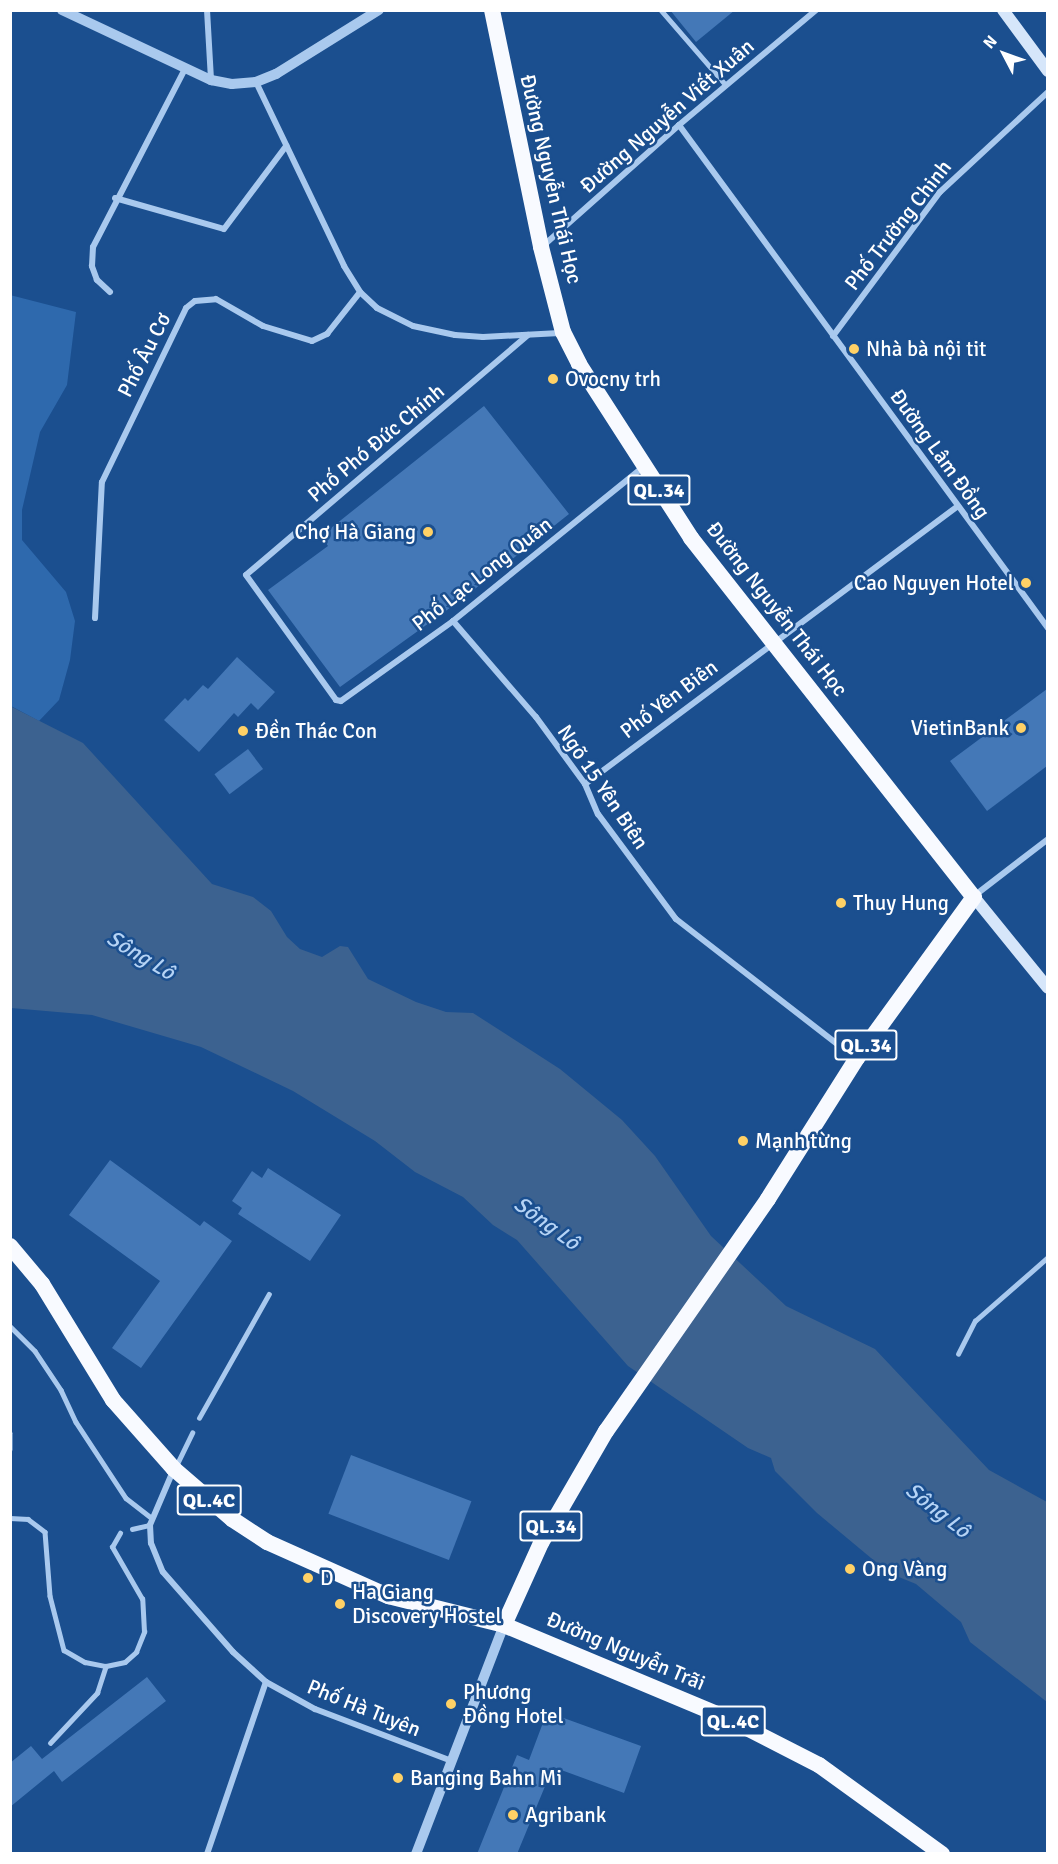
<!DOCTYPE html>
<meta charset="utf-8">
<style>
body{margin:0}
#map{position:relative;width:1058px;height:1864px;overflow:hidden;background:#1b4f8f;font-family:Signika,sans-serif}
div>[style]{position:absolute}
.green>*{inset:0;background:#2e69ad}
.water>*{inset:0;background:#3c6290}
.building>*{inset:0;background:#4478b7;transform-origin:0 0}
.service>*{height:4.5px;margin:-2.25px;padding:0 2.25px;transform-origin:2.25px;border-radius:2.25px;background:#a9c9ee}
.minor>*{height:6px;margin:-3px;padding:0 3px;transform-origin:3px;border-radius:3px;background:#a9c9ee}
.tertiary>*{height:10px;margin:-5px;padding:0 5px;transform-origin:5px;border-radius:5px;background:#a9c9ee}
.secondary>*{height:12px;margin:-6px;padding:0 6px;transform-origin:6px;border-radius:6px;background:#d6e6fa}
.trunk>*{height:16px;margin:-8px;padding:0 8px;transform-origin:8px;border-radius:8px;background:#f8faff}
.dots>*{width:16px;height:16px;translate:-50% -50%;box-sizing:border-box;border:3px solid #1b4f8f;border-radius:50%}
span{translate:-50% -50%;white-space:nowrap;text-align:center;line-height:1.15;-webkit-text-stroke:5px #1b4f8f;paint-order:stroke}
.shield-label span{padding:2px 4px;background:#1b4f8f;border:2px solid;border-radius:4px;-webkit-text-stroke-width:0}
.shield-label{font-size:20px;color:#fff;font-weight:700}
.street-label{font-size:21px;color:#fff}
.poi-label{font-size:21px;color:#fff}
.left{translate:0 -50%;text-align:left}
.right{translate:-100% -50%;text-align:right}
.water-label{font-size:22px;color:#b5d3f5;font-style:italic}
.frame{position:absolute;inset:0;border:12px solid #fff;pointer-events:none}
.north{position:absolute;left:974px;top:24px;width:60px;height:60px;-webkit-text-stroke:4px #1b4f8f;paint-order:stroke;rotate:311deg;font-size:16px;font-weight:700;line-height:24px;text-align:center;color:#fff}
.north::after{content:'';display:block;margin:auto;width:21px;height:27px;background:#fff;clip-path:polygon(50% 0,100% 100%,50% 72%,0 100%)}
</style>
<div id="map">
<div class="green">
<div style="clip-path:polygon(10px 295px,76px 312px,67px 385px,40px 432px,22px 510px,22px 540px,66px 592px,75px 621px,70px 660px,59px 700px,39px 721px,11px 706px)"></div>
</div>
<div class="water">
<div style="clip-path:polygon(10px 706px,83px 743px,212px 884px,253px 897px,271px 911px,287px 937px,300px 949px,322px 957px,340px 946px,348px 947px,368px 979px,416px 1002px,446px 1012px,473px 1013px,560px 1069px,622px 1120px,655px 1156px,711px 1236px,786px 1306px,875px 1349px,989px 1470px,1047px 1502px,1047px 1702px,970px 1642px,961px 1622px,916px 1584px,889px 1573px,817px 1513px,775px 1471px,771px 1458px,748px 1448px,628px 1366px,517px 1240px,493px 1225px,463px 1197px,415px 1172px,375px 1141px,293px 1091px,201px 1047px,92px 1015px,11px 1008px)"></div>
</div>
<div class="building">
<div style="clip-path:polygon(670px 10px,735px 10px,696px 42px)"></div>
<div style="clip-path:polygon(484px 406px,569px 514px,461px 600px,340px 687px,268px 590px,328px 546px,321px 536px)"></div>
<div style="clip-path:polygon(237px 657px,275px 692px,258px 710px,251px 703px,238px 717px,234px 713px,199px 752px,164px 720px,185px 698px,188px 701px,203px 685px,208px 689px)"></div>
<div style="clip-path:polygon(1047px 689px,1047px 766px,987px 811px,950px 761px)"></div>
<div style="left:248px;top:749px;width:25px;height:42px;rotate:53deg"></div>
<div style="clip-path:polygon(110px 1160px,200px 1226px,204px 1221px,232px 1241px,141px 1368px,112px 1348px,160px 1281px,69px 1215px)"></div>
<div style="clip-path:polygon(268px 1168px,341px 1215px,310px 1261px,238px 1214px,242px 1208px,232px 1201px,252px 1171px,262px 1178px)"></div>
<div style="left:351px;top:1455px;width:129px;height:63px;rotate:21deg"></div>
<div style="clip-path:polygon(147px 1677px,166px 1701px,62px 1782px,54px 1771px,10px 1807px,10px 1763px,31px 1746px,42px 1759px)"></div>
<div style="clip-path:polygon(547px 1712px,641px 1746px,624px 1793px,553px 1767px,517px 1854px,477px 1854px,517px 1755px,529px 1760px)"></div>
</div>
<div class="service">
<div style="left:661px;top:10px;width:99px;rotate:49.1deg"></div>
<div style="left:10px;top:1326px;width:35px;rotate:45deg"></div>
<div style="left:35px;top:1351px;width:47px;rotate:56.3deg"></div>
<div style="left:61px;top:1390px;width:35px;rotate:65deg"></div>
<div style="left:76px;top:1422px;width:91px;rotate:56.7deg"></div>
<div style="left:126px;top:1498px;width:33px;rotate:38deg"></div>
<div style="left:958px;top:1354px;width:37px;rotate:-63deg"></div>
<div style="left:975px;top:1321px;width:97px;rotate:-41.2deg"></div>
<div style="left:199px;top:1418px;width:142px;rotate:-60.6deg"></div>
<div style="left:10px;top:1433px;width:16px;rotate:90deg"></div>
<div style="left:176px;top:1466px;width:37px;rotate:-64deg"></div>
<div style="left:10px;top:1518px;width:18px;rotate:3deg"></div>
<div style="left:28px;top:1519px;width:21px;rotate:37deg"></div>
<div style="left:45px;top:1532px;width:64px;rotate:85.5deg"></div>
<div style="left:50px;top:1596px;width:56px;rotate:75.5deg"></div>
<div style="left:64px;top:1650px;width:24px;rotate:30deg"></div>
<div style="left:85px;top:1662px;width:21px;rotate:11deg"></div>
<div style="left:106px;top:1666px;width:19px;rotate:-12deg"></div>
<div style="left:125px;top:1662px;width:15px;rotate:-42deg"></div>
<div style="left:136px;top:1652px;width:22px;rotate:-68deg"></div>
<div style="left:144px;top:1632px;width:33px;rotate:-93deg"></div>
<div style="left:142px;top:1599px;width:60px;rotate:-120deg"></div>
<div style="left:112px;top:1547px;width:16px;rotate:-60deg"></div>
<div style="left:132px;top:1529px;width:18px;rotate:-13deg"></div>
<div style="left:50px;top:1743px;width:69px;rotate:-46.8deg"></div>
<div style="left:97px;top:1693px;width:28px;rotate:-72deg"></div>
</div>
<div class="minor">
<div style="left:207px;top:10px;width:70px;rotate:86.7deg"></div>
<div style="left:256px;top:82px;width:204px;rotate:64.4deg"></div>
<div style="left:344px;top:266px;width:31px;rotate:58deg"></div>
<div style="left:360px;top:292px;width:23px;rotate:43deg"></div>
<div style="left:377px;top:308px;width:40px;rotate:26.6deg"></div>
<div style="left:413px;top:326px;width:43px;rotate:12.1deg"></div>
<div style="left:455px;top:335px;width:28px;rotate:4deg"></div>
<div style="left:483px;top:337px;width:77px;rotate:-3deg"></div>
<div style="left:679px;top:125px;width:624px;rotate:53.74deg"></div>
<div style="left:115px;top:198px;width:113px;rotate:15.9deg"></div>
<div style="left:224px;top:229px;width:104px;rotate:-53.2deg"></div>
<div style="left:544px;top:245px;width:181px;rotate:-41.6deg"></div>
<div style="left:679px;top:125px;width:179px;rotate:-40deg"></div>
<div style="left:110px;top:292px;width:18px;rotate:-137deg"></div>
<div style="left:97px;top:280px;width:15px;rotate:-110deg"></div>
<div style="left:92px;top:266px;width:19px;rotate:-87deg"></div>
<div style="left:93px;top:247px;width:200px;rotate:-62.7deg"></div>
<div style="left:528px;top:335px;width:370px;rotate:139.6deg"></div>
<div style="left:246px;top:575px;width:154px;rotate:54.2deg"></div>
<div style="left:336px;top:700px;width:5px;rotate:11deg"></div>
<div style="left:341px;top:701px;width:138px;rotate:-35.5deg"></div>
<div style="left:453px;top:621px;width:245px;rotate:-39deg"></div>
<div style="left:833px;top:336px;width:179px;rotate:-53.4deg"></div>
<div style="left:940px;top:192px;width:147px;rotate:-42.8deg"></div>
<div style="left:95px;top:618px;width:136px;rotate:-87.1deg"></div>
<div style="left:102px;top:482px;width:193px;rotate:-64.2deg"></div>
<div style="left:186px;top:308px;width:11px;rotate:-38deg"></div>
<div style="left:195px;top:301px;width:21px;rotate:-5deg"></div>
<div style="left:216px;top:299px;width:54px;rotate:29.9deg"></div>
<div style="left:263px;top:326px;width:51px;rotate:17deg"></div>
<div style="left:312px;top:341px;width:17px;rotate:-25deg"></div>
<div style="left:327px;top:334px;width:53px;rotate:-51.8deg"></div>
<div style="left:453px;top:621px;width:127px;rotate:49.2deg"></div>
<div style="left:536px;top:717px;width:83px;rotate:53.8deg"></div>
<div style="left:585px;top:784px;width:33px;rotate:67deg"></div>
<div style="left:598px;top:814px;width:131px;rotate:53.4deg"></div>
<div style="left:676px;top:919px;width:225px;rotate:37.8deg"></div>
<div style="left:585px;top:784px;width:465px;rotate:-36.7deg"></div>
<div style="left:974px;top:896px;width:93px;rotate:-37.6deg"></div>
<div style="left:173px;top:1471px;width:59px;rotate:113.1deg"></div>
<div style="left:150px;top:1525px;width:18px;rotate:87deg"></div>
<div style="left:151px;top:1543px;width:31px;rotate:68deg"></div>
<div style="left:163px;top:1572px;width:106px;rotate:48.8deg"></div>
<div style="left:233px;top:1652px;width:45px;rotate:42.3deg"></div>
<div style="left:266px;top:1682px;width:56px;rotate:28.9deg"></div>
<div style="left:315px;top:1709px;width:147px;rotate:20.8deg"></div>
<div style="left:207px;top:1854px;width:182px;rotate:-71.1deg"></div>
</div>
<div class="tertiary">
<div style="left:62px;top:10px;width:165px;rotate:25.2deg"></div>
<div style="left:211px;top:80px;width:21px;rotate:11deg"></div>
<div style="left:232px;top:84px;width:24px;rotate:-5deg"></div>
<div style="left:256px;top:82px;width:22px;rotate:-22deg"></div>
<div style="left:276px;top:74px;width:121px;rotate:-31.9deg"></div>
<div style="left:416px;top:1854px;width:245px;rotate:-69deg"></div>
</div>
<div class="secondary">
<div style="left:1003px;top:10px;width:76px;rotate:53.6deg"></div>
<div style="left:974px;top:897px;width:117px;rotate:50.9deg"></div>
</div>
<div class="trunk">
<div style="left:492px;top:10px;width:242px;rotate:78.3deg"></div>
<div style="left:541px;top:247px;width:88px;rotate:75.5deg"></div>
<div style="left:563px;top:332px;width:36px;rotate:63deg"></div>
<div style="left:579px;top:364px;width:207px;rotate:57.2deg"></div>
<div style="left:691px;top:538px;width:457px;rotate:51.8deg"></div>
<div style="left:974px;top:897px;width:199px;rotate:126deg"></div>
<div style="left:857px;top:1058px;width:167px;rotate:122.3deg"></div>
<div style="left:768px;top:1199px;width:283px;rotate:124.9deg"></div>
<div style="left:606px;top:1431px;width:129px;rotate:120.1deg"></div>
<div style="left:541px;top:1543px;width:90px;rotate:114.3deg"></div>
<div style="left:10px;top:1246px;width:50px;rotate:49.9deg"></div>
<div style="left:42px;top:1284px;width:136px;rotate:58.5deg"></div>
<div style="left:113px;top:1400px;width:92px;rotate:48.5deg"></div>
<div style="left:174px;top:1469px;width:77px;rotate:40.8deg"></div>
<div style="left:232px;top:1519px;width:42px;rotate:33.3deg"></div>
<div style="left:267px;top:1542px;width:133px;rotate:24.1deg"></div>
<div style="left:388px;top:1596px;width:120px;rotate:14deg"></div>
<div style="left:504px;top:1625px;width:246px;rotate:22.7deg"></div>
<div style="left:731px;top:1720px;width:99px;rotate:27.1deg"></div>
<div style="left:819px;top:1765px;width:152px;rotate:35.9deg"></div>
</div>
<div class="dots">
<div style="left:854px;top:349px;background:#ffd166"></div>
<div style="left:553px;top:379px;background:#ffd166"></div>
<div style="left:428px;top:532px;background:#ffd166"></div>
<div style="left:1026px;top:583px;background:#ffd166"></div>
<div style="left:1021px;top:728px;background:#ffd166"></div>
<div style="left:243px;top:731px;background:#ffd166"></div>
<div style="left:841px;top:903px;background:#ffd166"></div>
<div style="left:743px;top:1141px;background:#ffd166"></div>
<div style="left:850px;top:1569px;background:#ffd166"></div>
<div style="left:308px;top:1578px;background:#ffd166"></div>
<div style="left:340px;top:1604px;background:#ffd166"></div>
<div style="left:451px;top:1704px;background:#ffd166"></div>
<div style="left:398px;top:1778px;background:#ffd166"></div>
<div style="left:513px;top:1815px;background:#ffd166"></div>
</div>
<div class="shield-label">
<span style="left:659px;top:490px">QL.34</span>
<span style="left:866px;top:1045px">QL.34</span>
<span style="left:209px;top:1500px">QL.4C</span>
<span style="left:551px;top:1526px">QL.34</span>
<span style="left:733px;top:1721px">QL.4C</span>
</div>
<div class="street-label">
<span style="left:667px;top:116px;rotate:-41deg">Đường Nguyễn Viết Xuân</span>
<span style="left:551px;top:179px;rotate:77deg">Đường Nguyễn Thái Học</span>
<span style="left:898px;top:225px;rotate:-52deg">Phố Trường Chinh</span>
<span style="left:144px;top:355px;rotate:-63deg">Phố Âu Cơ</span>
<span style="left:376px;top:443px;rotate:-40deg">Phố Phó Đức Chính</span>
<span style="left:940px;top:454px;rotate:54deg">Đường Lâm Đồng</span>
<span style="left:482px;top:574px;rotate:-38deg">Phố Lạc Long Quân</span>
<span style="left:777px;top:609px;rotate:52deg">Đường Nguyễn Thái Học</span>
<span style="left:669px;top:699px;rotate:-37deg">Phố Yên Biên</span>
<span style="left:603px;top:787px;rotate:56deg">Ngõ 15 Yên Biên</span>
<span style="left:626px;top:1651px;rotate:23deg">Đường Nguyễn Trãi</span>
<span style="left:364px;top:1708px;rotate:22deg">Phố Hà Tuyên</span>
</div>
<div class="poi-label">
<span class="left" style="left:866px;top:349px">Nhà bà nội tit</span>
<span class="left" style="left:565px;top:379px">Ovocny trh</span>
<span class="right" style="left:416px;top:532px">Chợ Hà Giang</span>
<span class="right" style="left:1014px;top:583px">Cao Nguyen Hotel</span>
<span class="right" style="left:1009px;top:728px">VietinBank</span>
<span class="left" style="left:255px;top:731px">Đền Thác Con</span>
<span class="left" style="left:853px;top:903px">Thuy Hung</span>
<span class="left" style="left:755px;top:1141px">Mạnh từng</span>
<span class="left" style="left:862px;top:1569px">Ong Vàng</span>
<span class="left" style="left:320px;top:1578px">D</span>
<span class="left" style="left:352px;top:1604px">Ha Giang<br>Discovery Hostel</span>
<span class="left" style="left:463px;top:1704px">Phương<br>Đồng Hotel</span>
<span class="left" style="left:410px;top:1778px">Banging Bahn Mi</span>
<span class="left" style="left:525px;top:1815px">Agribank</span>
</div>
<div class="water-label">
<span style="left:141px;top:955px;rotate:31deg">Sông Lô</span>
<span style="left:547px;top:1223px;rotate:36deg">Sông Lô</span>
<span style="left:938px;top:1510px;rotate:38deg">Sông Lô</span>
</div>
<div class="frame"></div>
<div class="north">N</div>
</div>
